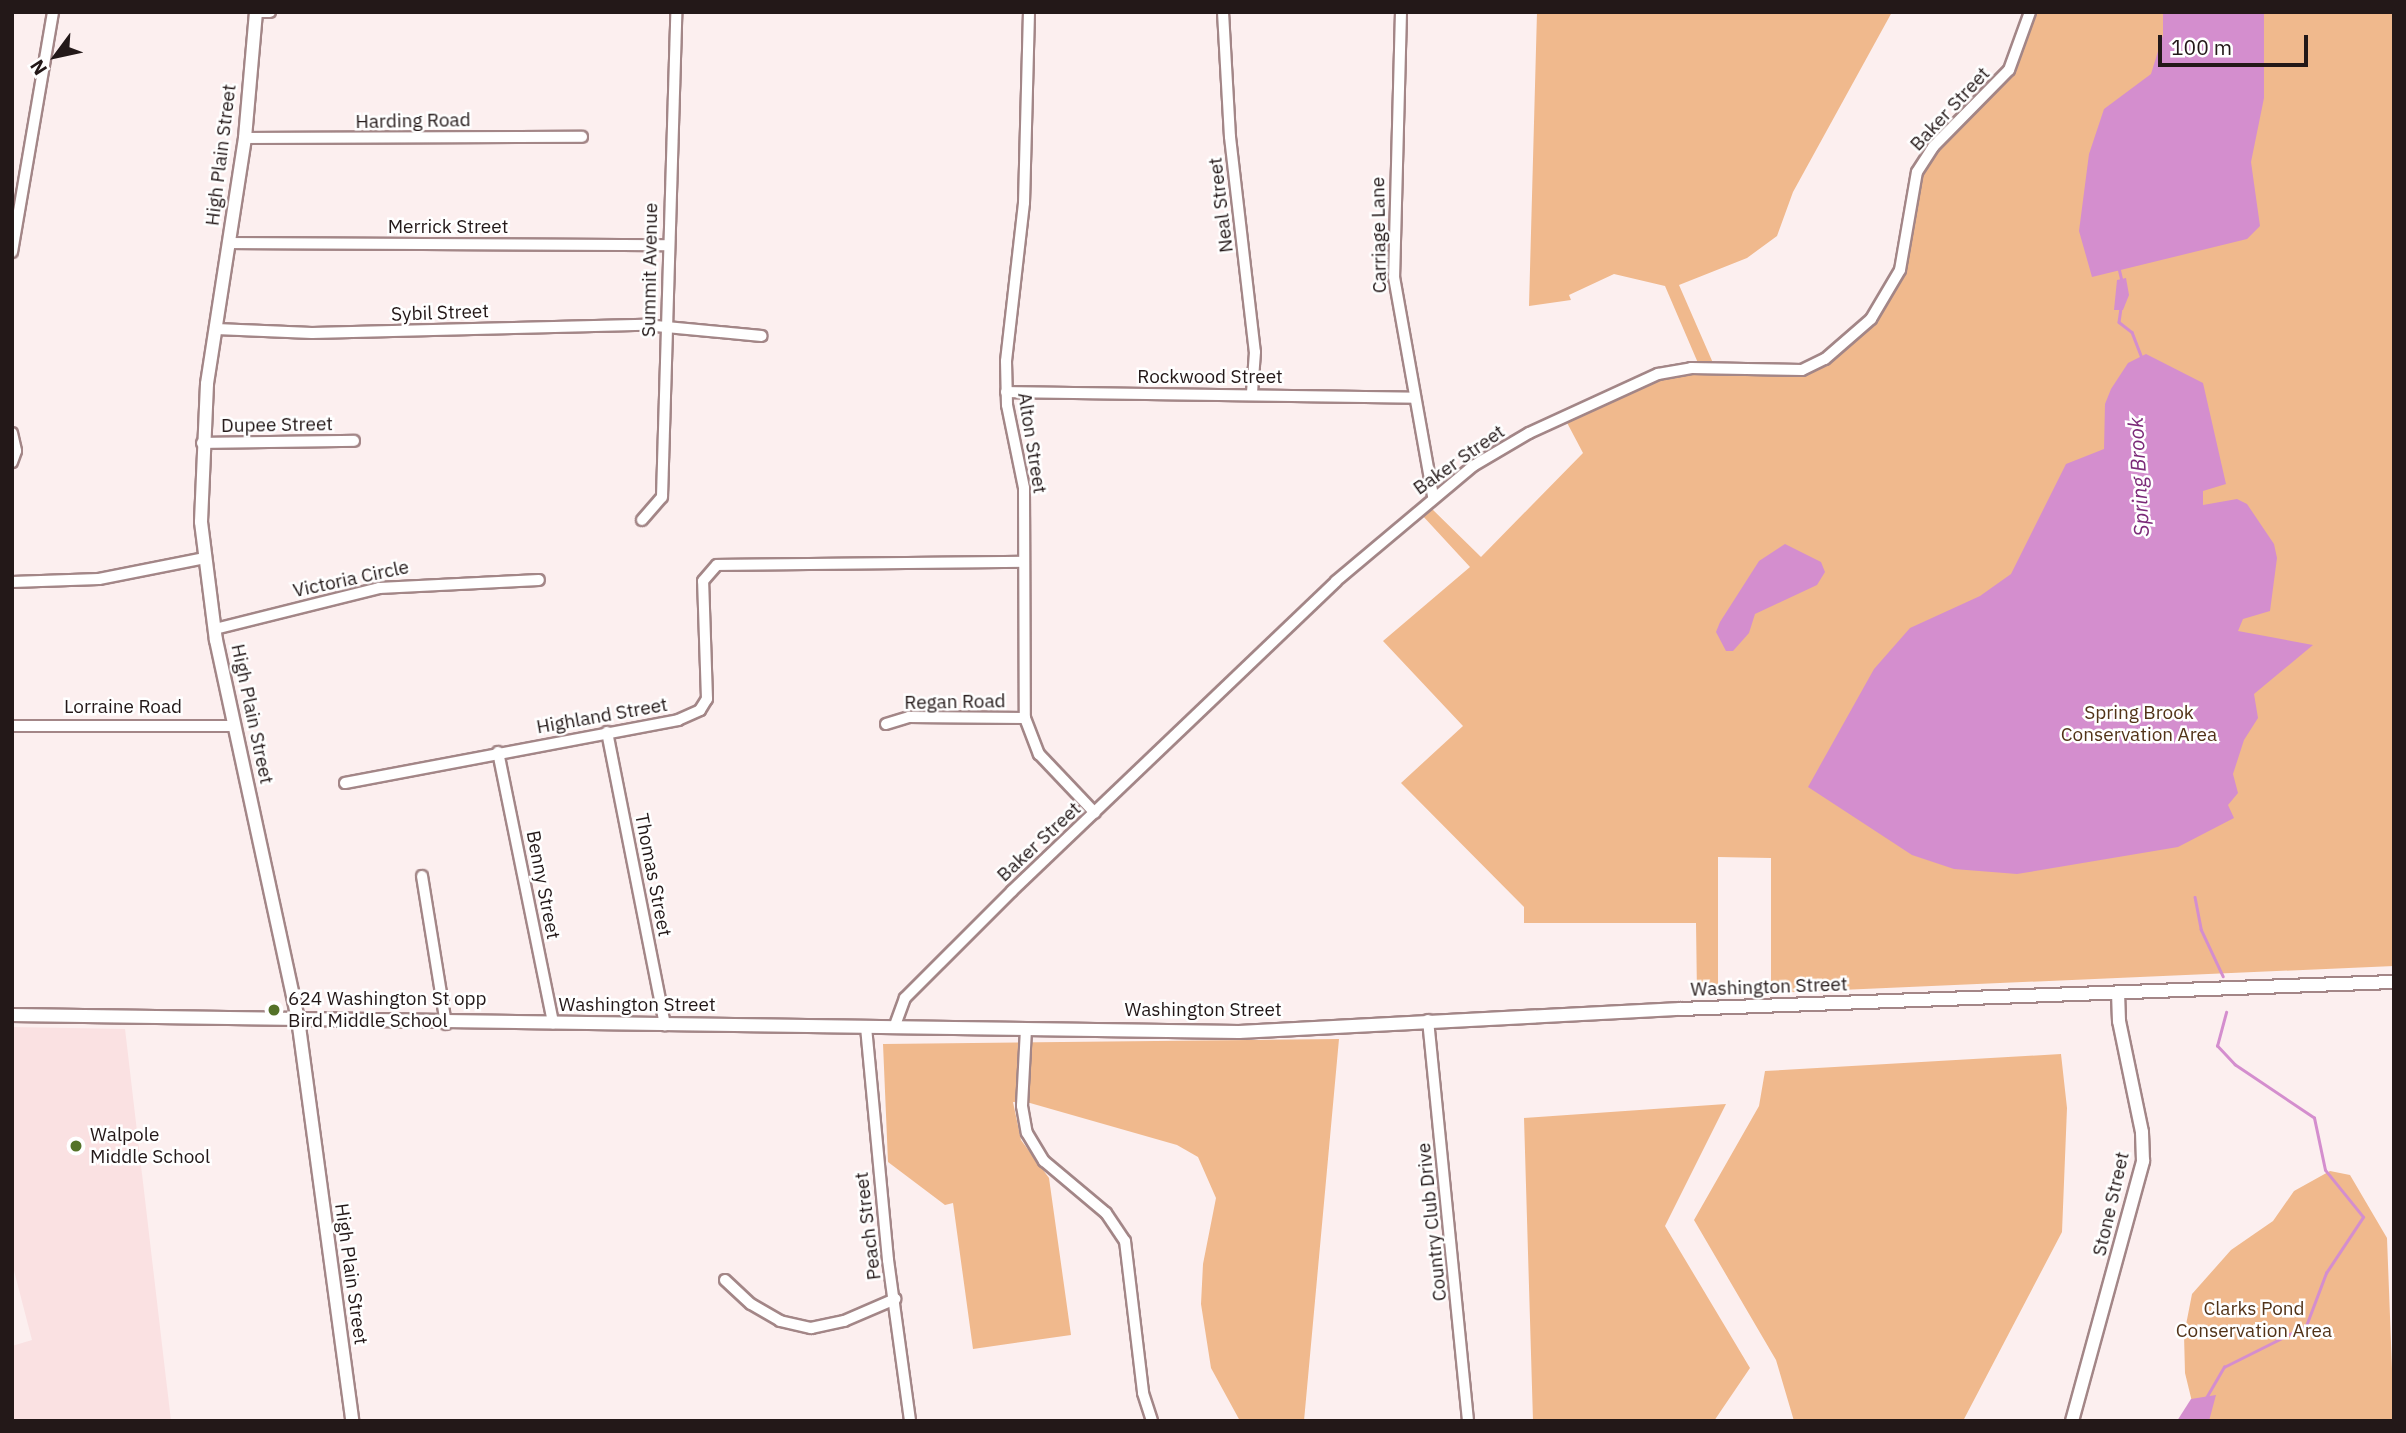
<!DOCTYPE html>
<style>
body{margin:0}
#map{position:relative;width:2406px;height:1433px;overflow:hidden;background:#fcefef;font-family:"IBM Plex Sans",sans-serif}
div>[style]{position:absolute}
.built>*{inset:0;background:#fae1e2}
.green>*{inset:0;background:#f0b98d}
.water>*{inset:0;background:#d48ece}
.stream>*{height:2.5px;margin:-1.25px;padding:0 1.25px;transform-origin:1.25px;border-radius:1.25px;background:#d48ece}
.roads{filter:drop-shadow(2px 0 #a38687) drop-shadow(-2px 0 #a38687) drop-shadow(0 2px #a38687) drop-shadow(0 -2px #a38687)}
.street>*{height:10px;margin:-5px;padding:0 5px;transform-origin:5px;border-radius:5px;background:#fff}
.secondary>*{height:12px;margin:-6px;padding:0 6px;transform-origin:6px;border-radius:6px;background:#fff}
.dots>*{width:19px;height:19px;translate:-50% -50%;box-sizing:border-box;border:4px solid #fff;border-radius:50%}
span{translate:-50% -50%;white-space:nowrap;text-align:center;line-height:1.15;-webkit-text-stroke:5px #fff;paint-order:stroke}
.street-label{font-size:19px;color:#231818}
.park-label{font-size:19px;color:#523318}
.poi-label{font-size:19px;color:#231818}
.left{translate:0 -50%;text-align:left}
.water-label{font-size:21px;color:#7b2a78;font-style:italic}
.frame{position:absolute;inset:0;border:14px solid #231818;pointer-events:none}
.north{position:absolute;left:21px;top:21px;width:70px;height:70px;-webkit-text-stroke:5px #fff;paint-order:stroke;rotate:237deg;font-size:19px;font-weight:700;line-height:28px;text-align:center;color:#231818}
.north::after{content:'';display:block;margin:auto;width:24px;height:32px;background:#231818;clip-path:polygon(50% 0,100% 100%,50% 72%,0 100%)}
.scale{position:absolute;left:2158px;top:35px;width:150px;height:32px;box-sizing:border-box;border:4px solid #231818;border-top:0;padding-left:9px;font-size:21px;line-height:24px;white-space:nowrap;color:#231818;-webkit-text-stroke:5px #fff;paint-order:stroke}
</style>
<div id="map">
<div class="built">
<div style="clip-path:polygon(12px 1027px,125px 1029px,171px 1421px,12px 1421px,12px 1346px,32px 1340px,12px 1263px)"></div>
</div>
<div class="green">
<div style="clip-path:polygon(1537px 12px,1892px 12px,1793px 192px,1777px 236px,1747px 258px,1679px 285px,1713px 363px,1698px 363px,1665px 286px,1614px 274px,1569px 295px,1571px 300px,1529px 306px)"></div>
<div style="clip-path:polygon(2030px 12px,2394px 12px,2394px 966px,1771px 993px,1771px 858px,1718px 857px,1718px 996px,1697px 995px,1696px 923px,1524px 923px,1524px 907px,1401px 783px,1463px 726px,1383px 641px,1470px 567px,1421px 514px,1430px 507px,1481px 557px,1583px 453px,1564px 417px,1675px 371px,1802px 370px,1871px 319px,1894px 283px,1924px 160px,2002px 80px)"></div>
<div style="clip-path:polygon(1339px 1039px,1304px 1421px,1240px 1421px,1211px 1368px,1201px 1304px,1203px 1264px,1216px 1198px,1198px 1157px,1177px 1145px,1030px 1103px,1013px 1102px,1021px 1140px,1049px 1178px,1071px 1335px,973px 1349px,953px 1203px,945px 1205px,888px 1162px,883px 1044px)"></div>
<div style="clip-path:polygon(2061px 1054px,2067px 1108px,2062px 1232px,1963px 1421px,1794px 1421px,1776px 1360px,1694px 1220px,1759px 1106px,1765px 1071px)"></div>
<div style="clip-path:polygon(1726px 1104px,1665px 1226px,1750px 1368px,1714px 1421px,1533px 1421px,1524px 1118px)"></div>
<div style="clip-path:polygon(2330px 1171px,2350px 1175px,2387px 1238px,2394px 1421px,2188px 1421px,2194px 1410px,2185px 1373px,2184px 1335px,2192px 1294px,2231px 1250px,2273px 1221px,2294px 1191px)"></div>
</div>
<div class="water">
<div style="clip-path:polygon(2163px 12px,2264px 12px,2264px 98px,2251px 162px,2260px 226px,2247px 239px,2092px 277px,2079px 231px,2089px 154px,2104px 109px,2151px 74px,2163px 35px)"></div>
<div style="clip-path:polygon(2126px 278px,2129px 295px,2123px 310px,2114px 310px,2117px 280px)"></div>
<div style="clip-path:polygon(2146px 354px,2203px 383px,2226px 484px,2203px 491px,2203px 505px,2237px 499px,2247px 504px,2274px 544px,2277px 558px,2270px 611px,2243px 619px,2238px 631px,2313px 645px,2254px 694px,2258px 718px,2244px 740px,2233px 774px,2238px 793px,2228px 805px,2234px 818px,2178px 847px,2017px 874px,1954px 869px,1912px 855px,1808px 787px,1874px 669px,1910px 628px,1980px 596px,2011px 574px,2066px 464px,2104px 449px,2105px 404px,2111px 389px,2128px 363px)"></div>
<div style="clip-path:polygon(1785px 544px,1821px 562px,1825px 572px,1817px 585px,1755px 614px,1749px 633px,1733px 651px,1726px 651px,1716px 632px,1720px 622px,1759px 561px)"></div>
<div style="clip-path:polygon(2216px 1395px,2209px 1421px,2177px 1421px,2191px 1399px)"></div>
</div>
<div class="stream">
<div style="left:2119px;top:268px;width:13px;rotate:77deg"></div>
<div style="left:2121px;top:308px;width:14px;rotate:98deg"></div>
<div style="left:2119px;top:322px;width:16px;rotate:38deg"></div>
<div style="left:2132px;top:332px;width:26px;rotate:69deg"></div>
<div style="left:2195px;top:897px;width:33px;rotate:79deg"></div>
<div style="left:2201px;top:929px;width:52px;rotate:64.9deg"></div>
<div style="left:2206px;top:1398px;width:36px;rotate:-60deg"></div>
<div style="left:2224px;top:1367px;width:92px;rotate:-26.6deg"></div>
<div style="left:2306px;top:1326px;width:57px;rotate:-69.3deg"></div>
<div style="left:2326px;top:1273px;width:67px;rotate:-56.5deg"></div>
<div style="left:2363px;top:1217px;width:60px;rotate:-129deg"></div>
<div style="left:2325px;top:1170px;width:53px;rotate:-101.9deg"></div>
<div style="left:2314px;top:1118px;width:95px;rotate:-146.1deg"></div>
<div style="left:2235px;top:1065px;width:26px;rotate:-133deg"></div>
<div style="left:2217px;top:1046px;width:35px;rotate:-75deg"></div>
</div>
<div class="roads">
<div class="street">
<div style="left:256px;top:12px;width:14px"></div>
<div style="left:1029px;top:12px;width:191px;rotate:91.5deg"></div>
<div style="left:1024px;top:203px;width:159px;rotate:96.5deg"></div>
<div style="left:1006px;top:361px;width:44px;rotate:88.7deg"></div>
<div style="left:1007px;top:405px;width:85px;rotate:78.4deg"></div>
<div style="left:1024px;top:488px;width:230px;rotate:89.8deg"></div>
<div style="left:1025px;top:718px;width:39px;rotate:69deg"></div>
<div style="left:1039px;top:754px;width:81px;rotate:46.5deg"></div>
<div style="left:1223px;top:12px;width:125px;rotate:86.8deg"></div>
<div style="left:1230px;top:137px;width:216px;rotate:83.4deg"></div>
<div style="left:1255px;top:352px;width:41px;rotate:94.2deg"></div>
<div style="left:1401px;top:12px;width:265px;rotate:91.5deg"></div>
<div style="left:1394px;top:277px;width:223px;rotate:79.9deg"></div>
<div style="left:245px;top:138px;width:337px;rotate:-0.2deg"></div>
<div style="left:229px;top:243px;width:437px;rotate:0.3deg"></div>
<div style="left:12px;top:252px;width:243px;rotate:-80.3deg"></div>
<div style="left:216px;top:329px;width:96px;rotate:2.4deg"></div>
<div style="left:312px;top:333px;width:333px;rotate:-1.4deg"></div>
<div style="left:645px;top:325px;width:117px;rotate:5.4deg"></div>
<div style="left:1006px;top:392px;width:408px;rotate:0.8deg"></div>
<div style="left:12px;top:433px;width:18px;rotate:77deg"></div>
<div style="left:16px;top:451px;width:12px;rotate:110deg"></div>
<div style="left:202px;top:443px;width:152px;rotate:-0.8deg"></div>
<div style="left:642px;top:520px;width:30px;rotate:-49deg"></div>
<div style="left:662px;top:497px;width:485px;rotate:-88.3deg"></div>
<div style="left:12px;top:582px;width:87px;rotate:-2deg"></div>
<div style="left:99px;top:579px;width:108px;rotate:-11.2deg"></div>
<div style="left:215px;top:629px;width:169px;rotate:-14deg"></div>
<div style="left:379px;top:588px;width:160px;rotate:-2.9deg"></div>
<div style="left:886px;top:724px;width:24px;rotate:-17deg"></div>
<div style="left:909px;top:717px;width:116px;rotate:0.5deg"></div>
<div style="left:12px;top:726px;width:222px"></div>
<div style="left:607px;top:732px;width:299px;rotate:78.8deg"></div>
<div style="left:498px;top:752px;width:277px;rotate:78.5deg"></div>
<div style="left:345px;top:783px;width:339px;rotate:-10.7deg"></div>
<div style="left:678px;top:720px;width:24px;rotate:-24deg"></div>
<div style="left:700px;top:710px;width:13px;rotate:-58deg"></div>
<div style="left:707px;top:699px;width:118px;rotate:-91.9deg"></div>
<div style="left:703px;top:581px;width:21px;rotate:-49deg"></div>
<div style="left:717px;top:565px;width:306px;rotate:-0.6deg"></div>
<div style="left:422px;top:876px;width:150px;rotate:80.8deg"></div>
<div style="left:1428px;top:1020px;width:403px;rotate:84.3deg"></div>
<div style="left:866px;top:1027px;width:234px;rotate:84.6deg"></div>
<div style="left:888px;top:1260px;width:162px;rotate:82.2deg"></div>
<div style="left:894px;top:1028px;width:32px;rotate:-70deg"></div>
<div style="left:905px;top:998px;width:151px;rotate:-45deg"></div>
<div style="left:1012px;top:891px;width:448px;rotate:-43.7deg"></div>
<div style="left:1336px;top:581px;width:179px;rotate:-40deg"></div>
<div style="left:1473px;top:466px;width:65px;rotate:-30.5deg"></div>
<div style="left:1529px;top:433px;width:142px;rotate:-24.6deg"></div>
<div style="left:1658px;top:374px;width:34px;rotate:-10deg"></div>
<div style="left:1691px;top:368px;width:111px;rotate:1deg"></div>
<div style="left:1802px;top:370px;width:25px;rotate:-26deg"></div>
<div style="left:1825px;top:359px;width:61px;rotate:-41deg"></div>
<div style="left:1871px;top:319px;width:57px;rotate:-59.4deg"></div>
<div style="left:1900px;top:270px;width:99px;rotate:-80.2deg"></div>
<div style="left:1917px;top:172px;width:30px;rotate:-57deg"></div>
<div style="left:1933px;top:147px;width:108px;rotate:-45.4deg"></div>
<div style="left:2009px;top:70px;width:62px;rotate:-70.1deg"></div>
<div style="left:1026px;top:1029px;width:77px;rotate:93deg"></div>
<div style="left:1022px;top:1106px;width:27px;rotate:80deg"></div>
<div style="left:1027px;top:1133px;width:33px;rotate:59deg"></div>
<div style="left:1044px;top:1161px;width:81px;rotate:40deg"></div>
<div style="left:1106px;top:1213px;width:34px;rotate:56deg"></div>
<div style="left:1125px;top:1241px;width:153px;rotate:83.2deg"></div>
<div style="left:1143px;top:1393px;width:29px;rotate:72deg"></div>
<div style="left:725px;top:1280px;width:35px;rotate:43deg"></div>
<div style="left:751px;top:1304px;width:34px;rotate:30deg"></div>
<div style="left:780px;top:1321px;width:32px;rotate:13deg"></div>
<div style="left:811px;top:1328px;width:34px;rotate:-12deg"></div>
<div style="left:844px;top:1321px;width:56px;rotate:-23.3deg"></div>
</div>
<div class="secondary">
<div style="left:256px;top:12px;width:126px;rotate:95deg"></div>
<div style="left:245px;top:138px;width:249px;rotate:98.8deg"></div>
<div style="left:207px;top:384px;width:138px;rotate:92.5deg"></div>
<div style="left:201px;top:522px;width:119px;rotate:82.8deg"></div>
<div style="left:216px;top:640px;width:388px;rotate:77.8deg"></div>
<div style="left:298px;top:1019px;width:406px;rotate:82.3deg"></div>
<div style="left:12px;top:1015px;width:1227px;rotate:0.79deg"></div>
<div style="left:1239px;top:1032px;width:442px;rotate:-3deg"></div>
<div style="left:1680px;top:1009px;width:715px;rotate:-2.17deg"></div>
<div style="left:2072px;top:1421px;width:270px;rotate:-74.7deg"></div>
<div style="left:2143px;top:1161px;width:29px;rotate:-92deg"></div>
<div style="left:2142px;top:1132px;width:113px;rotate:-101.7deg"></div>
<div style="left:2119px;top:1021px;width:29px;rotate:-92deg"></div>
</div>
</div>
<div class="dots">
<div style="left:274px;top:1010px;background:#547228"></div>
<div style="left:76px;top:1146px;background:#547228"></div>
</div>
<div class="street-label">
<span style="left:1950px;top:109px;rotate:-47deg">Baker Street</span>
<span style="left:413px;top:121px;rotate:-1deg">Harding Road</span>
<span style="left:221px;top:155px;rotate:-83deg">High Plain Street</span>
<span style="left:1221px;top:205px;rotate:-97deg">Neal Street</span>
<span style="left:448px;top:227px">Merrick Street</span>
<span style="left:1379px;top:235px;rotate:-91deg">Carriage Lane</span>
<span style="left:650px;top:270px;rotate:-89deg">Summit Avenue</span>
<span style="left:440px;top:313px;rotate:-2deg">Sybil Street</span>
<span style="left:1210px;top:377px">Rockwood Street</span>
<span style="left:277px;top:425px;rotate:-1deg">Dupee Street</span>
<span style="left:1032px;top:443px;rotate:81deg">Alton Street</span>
<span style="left:1459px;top:460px;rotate:-35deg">Baker Street</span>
<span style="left:351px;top:579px;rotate:-12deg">Victoria Circle</span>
<span style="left:955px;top:702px;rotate:-1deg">Regan Road</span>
<span style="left:123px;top:707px">Lorraine Road</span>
<span style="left:252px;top:714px;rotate:78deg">High Plain Street</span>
<span style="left:602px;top:716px;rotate:-10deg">Highland Street</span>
<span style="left:1039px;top:842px;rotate:-43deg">Baker Street</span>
<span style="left:653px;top:875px;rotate:79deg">Thomas Street</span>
<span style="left:543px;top:885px;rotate:79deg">Benny Street</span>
<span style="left:1769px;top:987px;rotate:-2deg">Washington Street</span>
<span style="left:637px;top:1005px">Washington Street</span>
<span style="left:1203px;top:1010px">Washington Street</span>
<span style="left:2111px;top:1204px;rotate:-77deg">Stone Street</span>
<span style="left:1432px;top:1222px;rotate:-96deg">Country Club Drive</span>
<span style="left:868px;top:1226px;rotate:-97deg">Peach Street</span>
<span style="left:351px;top:1274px;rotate:82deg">High Plain Street</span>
</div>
<div class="park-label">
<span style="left:2139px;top:724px">Spring Brook<br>Conservation Area</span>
<span style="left:2254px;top:1320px">Clarks Pond<br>Conservation Area</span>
</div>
<div class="poi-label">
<span class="left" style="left:288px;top:1010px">624 Washington St opp<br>Bird Middle School</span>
<span class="left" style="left:90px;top:1146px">Walpole<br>Middle School</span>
</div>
<div class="water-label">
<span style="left:2138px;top:477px;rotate:-93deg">Spring Brook</span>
</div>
<div class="frame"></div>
<div class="north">N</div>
<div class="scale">100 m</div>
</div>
